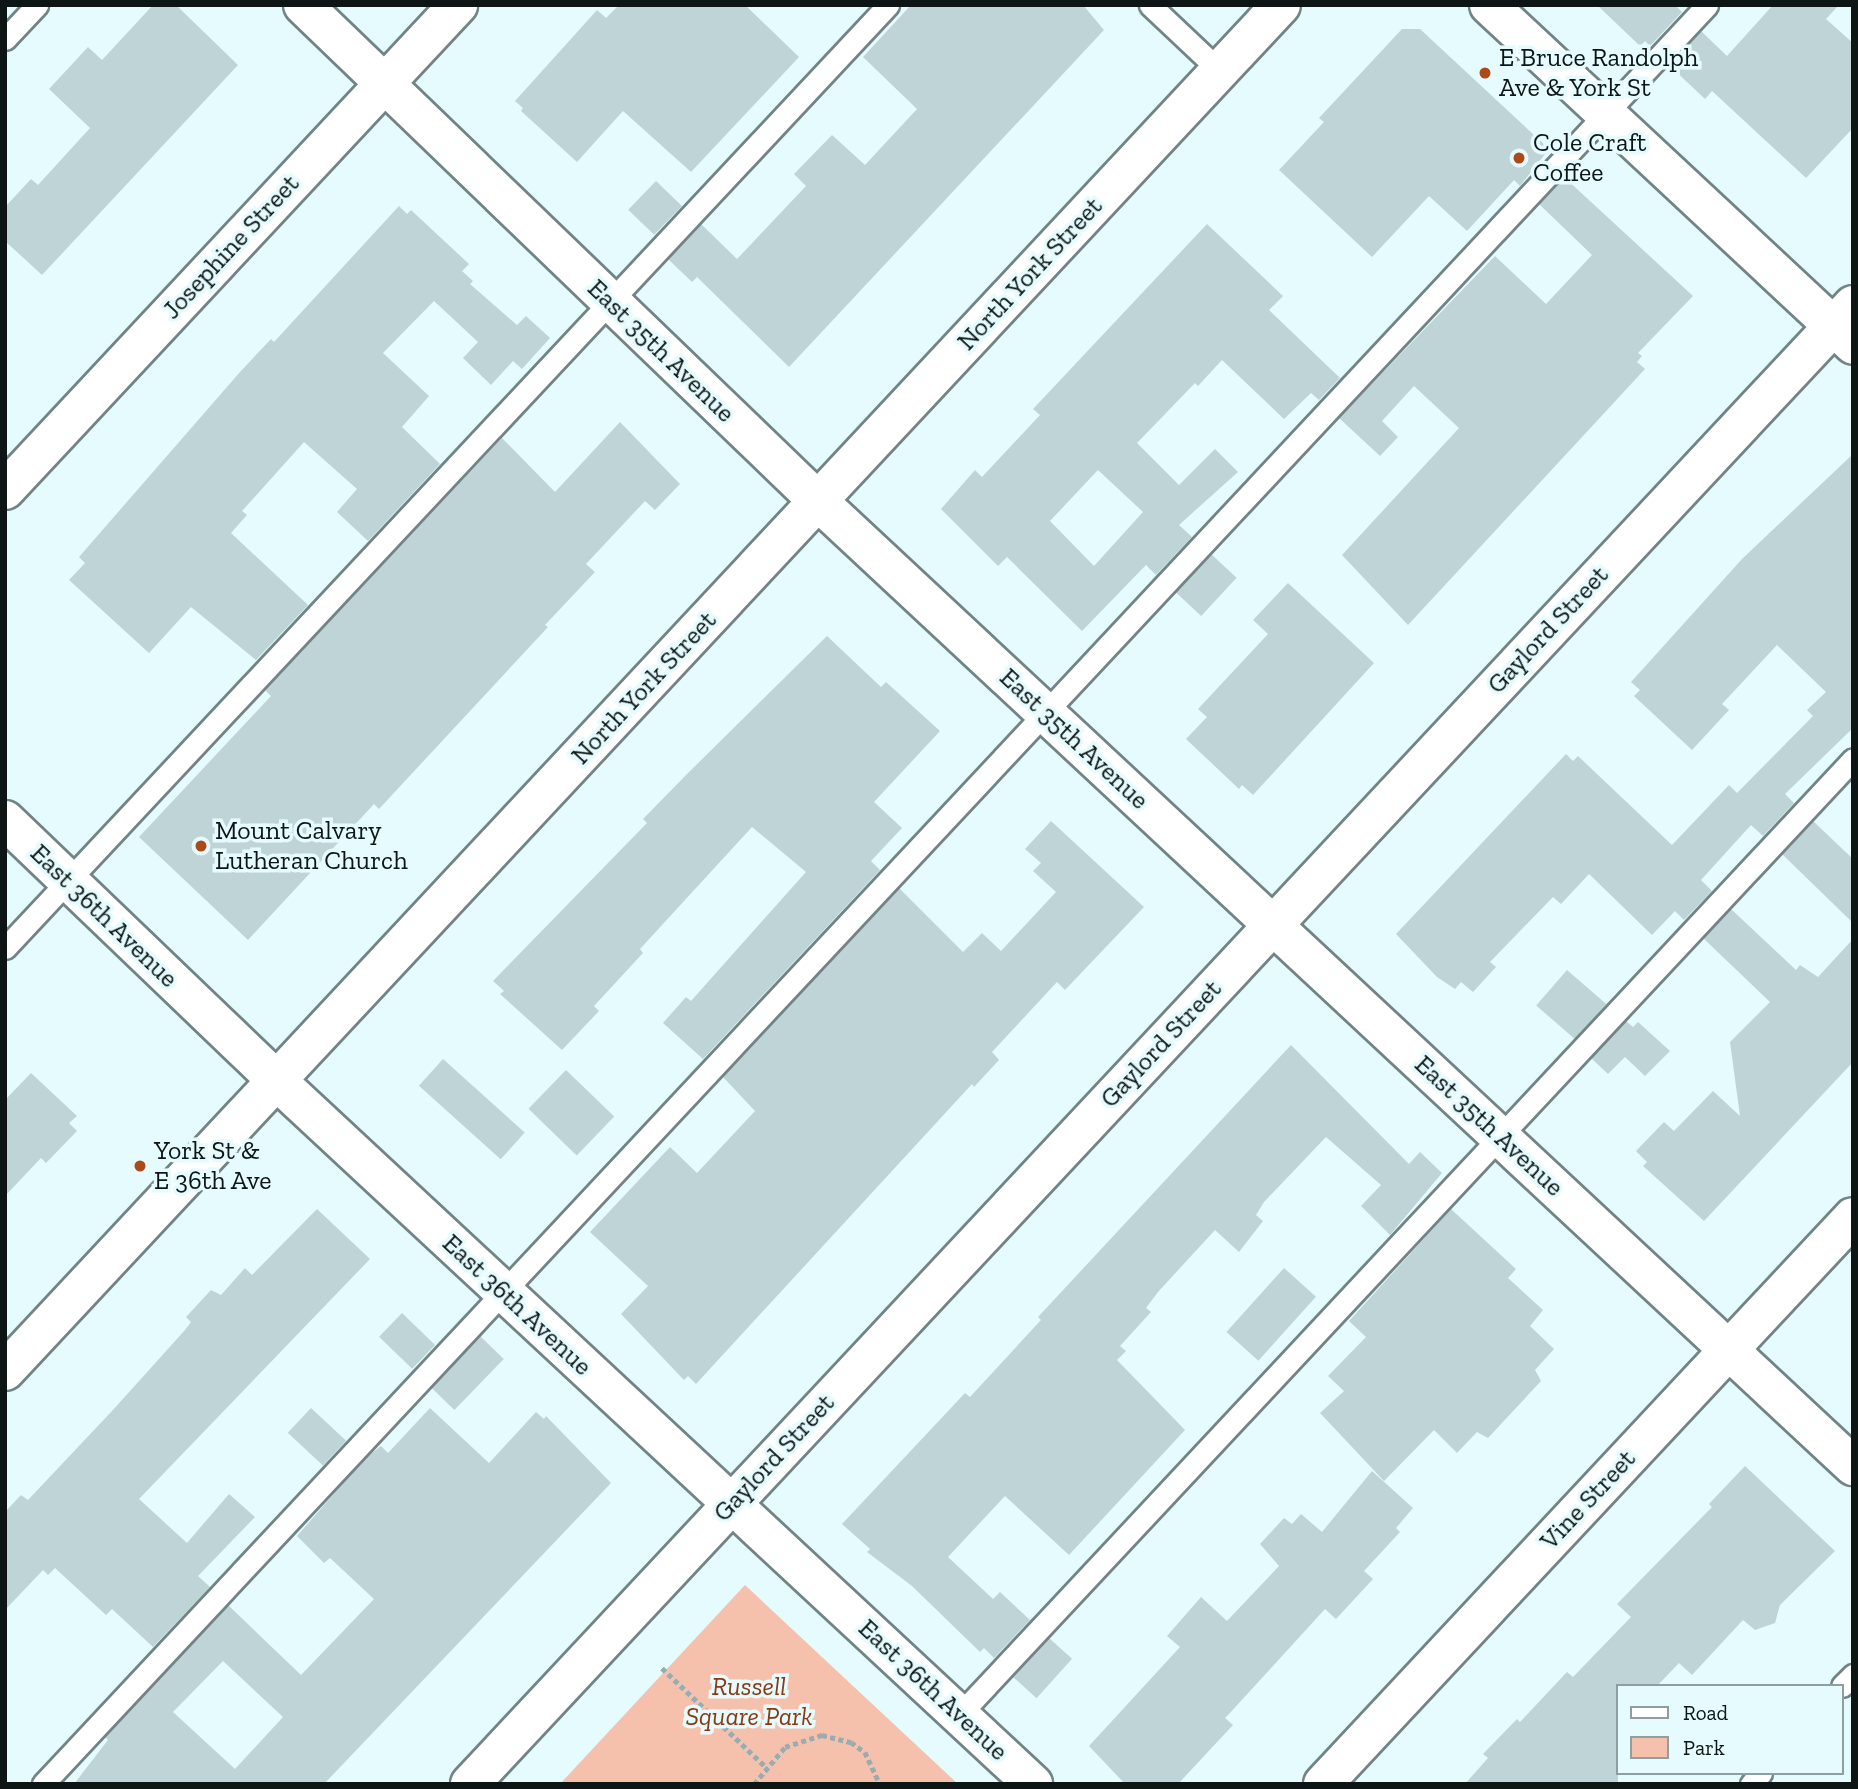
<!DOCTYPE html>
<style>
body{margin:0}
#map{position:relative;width:1858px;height:1789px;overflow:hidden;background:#e5fbfd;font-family:"Zilla Slab",serif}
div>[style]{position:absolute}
.green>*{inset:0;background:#f5c1ad}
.building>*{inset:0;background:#bfd4d6;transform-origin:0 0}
.path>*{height:4.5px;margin-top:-2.25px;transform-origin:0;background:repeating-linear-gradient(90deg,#9bacae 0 5px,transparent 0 8.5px)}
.roads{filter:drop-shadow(2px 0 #718486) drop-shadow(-2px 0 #718486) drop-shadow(0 2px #718486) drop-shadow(0 -2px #718486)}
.service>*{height:21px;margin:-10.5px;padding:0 10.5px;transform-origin:10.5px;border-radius:10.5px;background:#fff}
.minor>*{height:38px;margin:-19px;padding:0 19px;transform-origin:19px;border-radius:19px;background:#fff}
.tertiary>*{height:38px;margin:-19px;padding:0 19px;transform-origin:19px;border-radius:19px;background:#fff}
.secondary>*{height:38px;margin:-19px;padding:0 19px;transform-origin:19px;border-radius:19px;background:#fff}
.dots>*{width:19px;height:19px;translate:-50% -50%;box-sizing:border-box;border:4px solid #e5fbfd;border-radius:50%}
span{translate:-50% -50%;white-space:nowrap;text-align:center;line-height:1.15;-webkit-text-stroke:7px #e5fbfd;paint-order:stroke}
.poi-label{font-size:26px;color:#0d1515}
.left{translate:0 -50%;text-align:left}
.street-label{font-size:26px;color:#0d1515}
.park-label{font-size:26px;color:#8b3913;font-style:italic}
.frame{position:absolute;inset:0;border:7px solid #0d1515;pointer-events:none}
.legend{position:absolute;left:1616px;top:1684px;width:228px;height:91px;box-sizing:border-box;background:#e5fbfd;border:2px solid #8f9fa0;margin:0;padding:9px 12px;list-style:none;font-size:21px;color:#0d1515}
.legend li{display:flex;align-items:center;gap:14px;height:35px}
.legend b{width:35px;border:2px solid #8f9fa0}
</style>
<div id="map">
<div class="green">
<div style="clip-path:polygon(745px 1585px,958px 1784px,560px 1784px)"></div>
</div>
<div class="building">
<div style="clip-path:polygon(153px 5px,176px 5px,238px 65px,42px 275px,5px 241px,5px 207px,31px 179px,38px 185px,90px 128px,49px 89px,88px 47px,102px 60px)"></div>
<div style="clip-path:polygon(619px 5px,745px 5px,799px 57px,691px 172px,623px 111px,577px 162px,521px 111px,523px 108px,515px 101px,597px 10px,606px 18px)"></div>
<div style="clip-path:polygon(911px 5px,1083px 5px,1104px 30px,789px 367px,697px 277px,692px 282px,668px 259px,701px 224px,737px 259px,806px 186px,794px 174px,832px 135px,865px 165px,917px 109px,863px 57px)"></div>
<div style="clip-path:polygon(1597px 5px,1675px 5px,1682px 12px,1650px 46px,1645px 41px,1640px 46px)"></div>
<div style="clip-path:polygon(1773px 5px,1839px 5px,1826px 19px,1853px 43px,1853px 128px,1806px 178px,1712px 91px,1705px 99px,1669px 65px,1701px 31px,1727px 56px)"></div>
<div style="clip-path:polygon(1402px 29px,1420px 29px,1549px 149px,1520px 186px,1514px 180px,1467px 231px,1429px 196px,1372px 257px,1279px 170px,1324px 122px,1319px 118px)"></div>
<div style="clip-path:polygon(1564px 177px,1693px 296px,1638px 353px,1642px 356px,1637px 362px,1645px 369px,1408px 625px,1342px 555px,1459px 428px,1414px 386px,1382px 421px,1398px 437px,1380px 456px,1339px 418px,1495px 256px,1546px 304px,1592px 255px,1539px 204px)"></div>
<div style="left:656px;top:181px;width:36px;height:40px;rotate:44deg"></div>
<div style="clip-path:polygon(399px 206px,407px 214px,411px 210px,469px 264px,462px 271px,473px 281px,470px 284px,517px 325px,526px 316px,550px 338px,522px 369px,513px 361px,491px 385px,463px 358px,478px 342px,434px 301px,383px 353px,429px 396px,402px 427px,440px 464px,368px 541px,337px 512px,357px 489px,304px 442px,242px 511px,247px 515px,231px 533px,308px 605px,256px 660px,191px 607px,149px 653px,69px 580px,85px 563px,79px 557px,240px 372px,271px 339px,274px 342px)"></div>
<div style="clip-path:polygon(evenodd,1207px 224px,1283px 296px,1269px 310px,1340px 378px,1319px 400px,1311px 393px,1284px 419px,1222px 360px,1198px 386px,1195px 383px,1137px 443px,1179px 485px,1215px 449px,1238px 472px,1179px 525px,1192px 537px,1156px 575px,1146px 565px,1082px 631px,1007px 557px,998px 566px,941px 509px,975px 470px,982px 477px,1040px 415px,1033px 409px,1207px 224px,1098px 470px,1143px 512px,1094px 566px,1050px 521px,1098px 470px)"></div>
<div style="clip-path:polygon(620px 422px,680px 484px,655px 510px,645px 501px,586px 564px,595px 572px,545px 625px,548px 627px,379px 809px,374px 804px,248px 940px,139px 837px,271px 696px,265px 690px,502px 438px,555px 492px)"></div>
<div style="clip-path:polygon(1853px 454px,1853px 728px,1785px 794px,1794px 803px,1763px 836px,1751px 825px,1701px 880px,1712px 891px,1684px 920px,1675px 911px,1652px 935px,1589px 874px,1561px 904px,1553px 897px,1490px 962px,1496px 967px,1473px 992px,1461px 982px,1455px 989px,1437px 977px,1396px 934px,1566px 754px,1573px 761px,1578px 756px,1672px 845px,1729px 785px,1737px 793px,1813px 716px,1807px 710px,1826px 692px,1777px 645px,1722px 704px,1729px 710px,1692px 750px,1634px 696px,1640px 690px,1631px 682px,1742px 559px)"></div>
<div style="left:1211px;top:554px;width:35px;height:52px;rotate:43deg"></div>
<div style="clip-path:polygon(1288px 583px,1374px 663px,1253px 795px,1242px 785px,1239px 789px,1186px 739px,1207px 717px,1198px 709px,1268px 634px,1253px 620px)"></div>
<div style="clip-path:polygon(827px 636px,881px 687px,886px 682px,940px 731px,874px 802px,902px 828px,871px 861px,880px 870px,703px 1059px,663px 1023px,686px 997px,691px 1001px,806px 872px,752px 827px,640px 949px,643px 953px,594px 1006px,599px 1011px,562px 1050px,500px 994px,504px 991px,493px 981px,647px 823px,643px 819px,687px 774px)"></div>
<div style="clip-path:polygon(1051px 821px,1144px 907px,1065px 990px,1057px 982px,992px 1052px,999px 1060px,974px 1087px,972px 1084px,696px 1384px,688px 1376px,684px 1380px,621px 1314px,648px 1286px,590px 1232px,670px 1147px,697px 1173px,755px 1111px,723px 1077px,899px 888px,963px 952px,982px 933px,1001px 951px,1056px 892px,1033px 871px,1041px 863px,1025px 849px)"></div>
<div style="clip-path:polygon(1813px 821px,1853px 859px,1853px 923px,1782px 854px)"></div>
<div style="clip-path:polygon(1731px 909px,1796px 970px,1800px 965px,1818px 977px,1853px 939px,1853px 1062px,1704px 1221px,1643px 1166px,1647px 1162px,1636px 1151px,1664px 1122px,1674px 1131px,1713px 1091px,1740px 1116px,1730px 1042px,1770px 1002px,1703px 938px)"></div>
<div style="left:1567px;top:970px;width:52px;height:47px;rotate:41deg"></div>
<div style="clip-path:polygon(1626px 1021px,1633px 1027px,1638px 1022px,1670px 1051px,1645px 1076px,1625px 1057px,1608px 1074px,1591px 1058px)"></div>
<div style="clip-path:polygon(1291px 1045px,1409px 1164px,1420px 1152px,1442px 1173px,1390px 1235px,1361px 1206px,1381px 1185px,1326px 1137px,1264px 1202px,1256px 1215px,1263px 1221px,1239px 1252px,1215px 1230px,1158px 1292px,1146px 1308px,1151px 1312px,1120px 1346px,1126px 1351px,1117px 1360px,1185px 1430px,1069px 1555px,1005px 1496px,948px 1557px,993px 1599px,1000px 1592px,1030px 1620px,994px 1658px,984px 1648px,980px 1652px,912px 1586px,867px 1552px,870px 1549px,842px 1524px,965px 1393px,970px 1397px,1041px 1320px,1038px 1317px)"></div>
<div style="left:443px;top:1059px;width:110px;height:36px;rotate:42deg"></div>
<div style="left:566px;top:1070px;width:67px;height:54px;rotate:44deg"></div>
<div style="clip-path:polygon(31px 1073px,77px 1116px,69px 1123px,77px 1131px,46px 1163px,41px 1158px,5px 1196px,5px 1100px)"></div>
<div style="clip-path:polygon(317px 1209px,370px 1259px,139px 1499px,187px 1543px,229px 1494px,255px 1517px,198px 1576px,210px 1587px,153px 1647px,112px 1609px,106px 1615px,55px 1568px,48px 1575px,43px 1570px,5px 1610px,5px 1512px,21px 1495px,28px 1500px,112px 1411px,185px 1330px,191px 1322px,186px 1317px,211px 1290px,221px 1295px,245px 1268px,252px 1275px)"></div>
<div style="clip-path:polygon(1451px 1209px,1516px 1269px,1508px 1278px,1543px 1310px,1530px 1326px,1554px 1349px,1535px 1370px,1541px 1381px,1488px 1438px,1477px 1432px,1457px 1453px,1434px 1430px,1384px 1481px,1320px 1413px,1344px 1391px,1328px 1376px,1366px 1337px,1349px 1321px)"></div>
<div style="left:1284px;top:1268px;width:43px;height:86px;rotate:42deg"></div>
<div style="left:402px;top:1313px;width:46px;height:33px;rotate:44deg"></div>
<div style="left:480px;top:1336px;width:33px;height:71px;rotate:44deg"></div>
<div style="left:311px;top:1408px;width:48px;height:34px;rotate:43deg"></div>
<div style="clip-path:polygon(evenodd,430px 1408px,489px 1463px,536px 1412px,544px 1419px,546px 1416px,611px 1483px,324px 1784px,74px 1784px,108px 1740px,105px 1737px,228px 1605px,301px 1675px,374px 1599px,330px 1558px,324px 1563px,297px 1536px,365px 1458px,381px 1446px,388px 1453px,430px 1408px,223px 1661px,283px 1717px,235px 1769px,173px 1712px,223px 1661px)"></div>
<div style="clip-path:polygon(1745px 1466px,1835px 1551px,1780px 1605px,1775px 1623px,1755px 1630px,1743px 1620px,1692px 1675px,1679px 1663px,1657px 1686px,1618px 1686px,1618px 1784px,1465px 1784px,1488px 1758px,1483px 1754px,1517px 1719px,1520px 1722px,1567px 1672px,1573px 1677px,1631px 1617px,1617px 1604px,1712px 1507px,1709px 1504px)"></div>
<div style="clip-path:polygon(1372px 1471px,1413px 1508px,1396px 1528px,1400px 1532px,1364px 1571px,1373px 1579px,1336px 1619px,1325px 1609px,1229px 1714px,1225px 1718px,1233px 1725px,1178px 1784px,1125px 1784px,1089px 1746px,1180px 1647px,1167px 1636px,1201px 1597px,1227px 1621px,1279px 1566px,1260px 1544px,1284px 1518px,1292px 1524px,1301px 1514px,1322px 1532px)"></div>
<div style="left:1049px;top:1638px;width:31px;height:53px;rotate:42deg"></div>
</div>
<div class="path">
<div style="left:662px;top:1668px;width:142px;rotate:43.6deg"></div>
<div style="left:754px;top:1784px;width:48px;rotate:-50deg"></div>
<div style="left:785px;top:1747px;width:39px;rotate:-18deg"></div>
<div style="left:822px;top:1735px;width:30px;rotate:14deg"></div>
<div style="left:851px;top:1742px;width:17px;rotate:36deg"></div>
<div style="left:865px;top:1752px;width:35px;rotate:65deg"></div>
</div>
<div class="roads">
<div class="service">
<div style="left:1150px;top:5px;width:96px;rotate:43.3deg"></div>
<div style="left:5px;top:39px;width:47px;rotate:-46.7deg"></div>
<div style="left:5px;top:948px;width:1292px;rotate:-46.88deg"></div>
<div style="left:1842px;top:1686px;width:16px;rotate:-45deg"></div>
<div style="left:960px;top:1714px;width:1307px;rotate:-46.92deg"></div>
<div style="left:43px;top:1784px;width:2436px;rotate:-46.91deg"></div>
<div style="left:1751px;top:1784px;width:15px;rotate:-48deg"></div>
</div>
<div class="minor">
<div style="left:303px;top:5px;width:716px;rotate:43.93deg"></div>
<div style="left:819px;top:502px;width:1414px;rotate:42.99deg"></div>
<div style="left:5px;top:490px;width:664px;rotate:-46.95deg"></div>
<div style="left:5px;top:820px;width:376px;rotate:43.8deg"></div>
<div style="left:276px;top:1080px;width:1034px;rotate:42.92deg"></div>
<div style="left:470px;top:1784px;width:2025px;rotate:-46.92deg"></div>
<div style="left:1323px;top:1784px;width:776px;rotate:-46.93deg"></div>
</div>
<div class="tertiary">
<div style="left:1489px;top:5px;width:498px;rotate:43deg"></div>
</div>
<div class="secondary">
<div style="left:5px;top:1371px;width:1869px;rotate:-46.95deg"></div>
</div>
</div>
<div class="dots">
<div style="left:1485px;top:73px;background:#ae4919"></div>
<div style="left:1519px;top:158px;background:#ae4919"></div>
<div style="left:201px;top:846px;background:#ae4919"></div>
<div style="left:140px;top:1166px;background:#ae4919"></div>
</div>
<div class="poi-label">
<span class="left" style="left:1499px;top:73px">E Bruce Randolph<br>Ave &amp; York St</span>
<span class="left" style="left:1533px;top:158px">Cole Craft<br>Coffee</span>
<span class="left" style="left:215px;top:846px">Mount Calvary<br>Lutheran Church</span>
<span class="left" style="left:154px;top:1166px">York St &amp;<br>E 36th Ave</span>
</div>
<div class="street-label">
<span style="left:231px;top:247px;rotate:-47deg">Josephine Street</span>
<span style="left:1030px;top:274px;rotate:-47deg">North York Street</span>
<span style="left:661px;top:351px;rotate:44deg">East 35th Avenue</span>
<span style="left:1548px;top:630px;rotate:-47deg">Gaylord Street</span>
<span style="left:644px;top:688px;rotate:-47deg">North York Street</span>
<span style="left:1074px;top:739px;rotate:43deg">East 35th Avenue</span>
<span style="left:104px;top:916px;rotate:44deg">East 36th Avenue</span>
<span style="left:1161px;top:1044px;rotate:-47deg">Gaylord Street</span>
<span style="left:1489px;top:1126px;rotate:43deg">East 35th Avenue</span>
<span style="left:517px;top:1305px;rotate:43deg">East 36th Avenue</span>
<span style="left:774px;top:1458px;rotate:-47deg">Gaylord Street</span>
<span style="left:1588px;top:1500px;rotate:-47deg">Vine Street</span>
<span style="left:933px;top:1690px;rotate:43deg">East 36th Avenue</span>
</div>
<div class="park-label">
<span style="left:749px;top:1702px">Russell<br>Square Park</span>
</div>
<div class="frame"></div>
<ul class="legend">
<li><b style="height:9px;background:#fff"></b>Road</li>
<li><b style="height:19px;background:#f5c1ad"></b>Park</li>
</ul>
</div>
